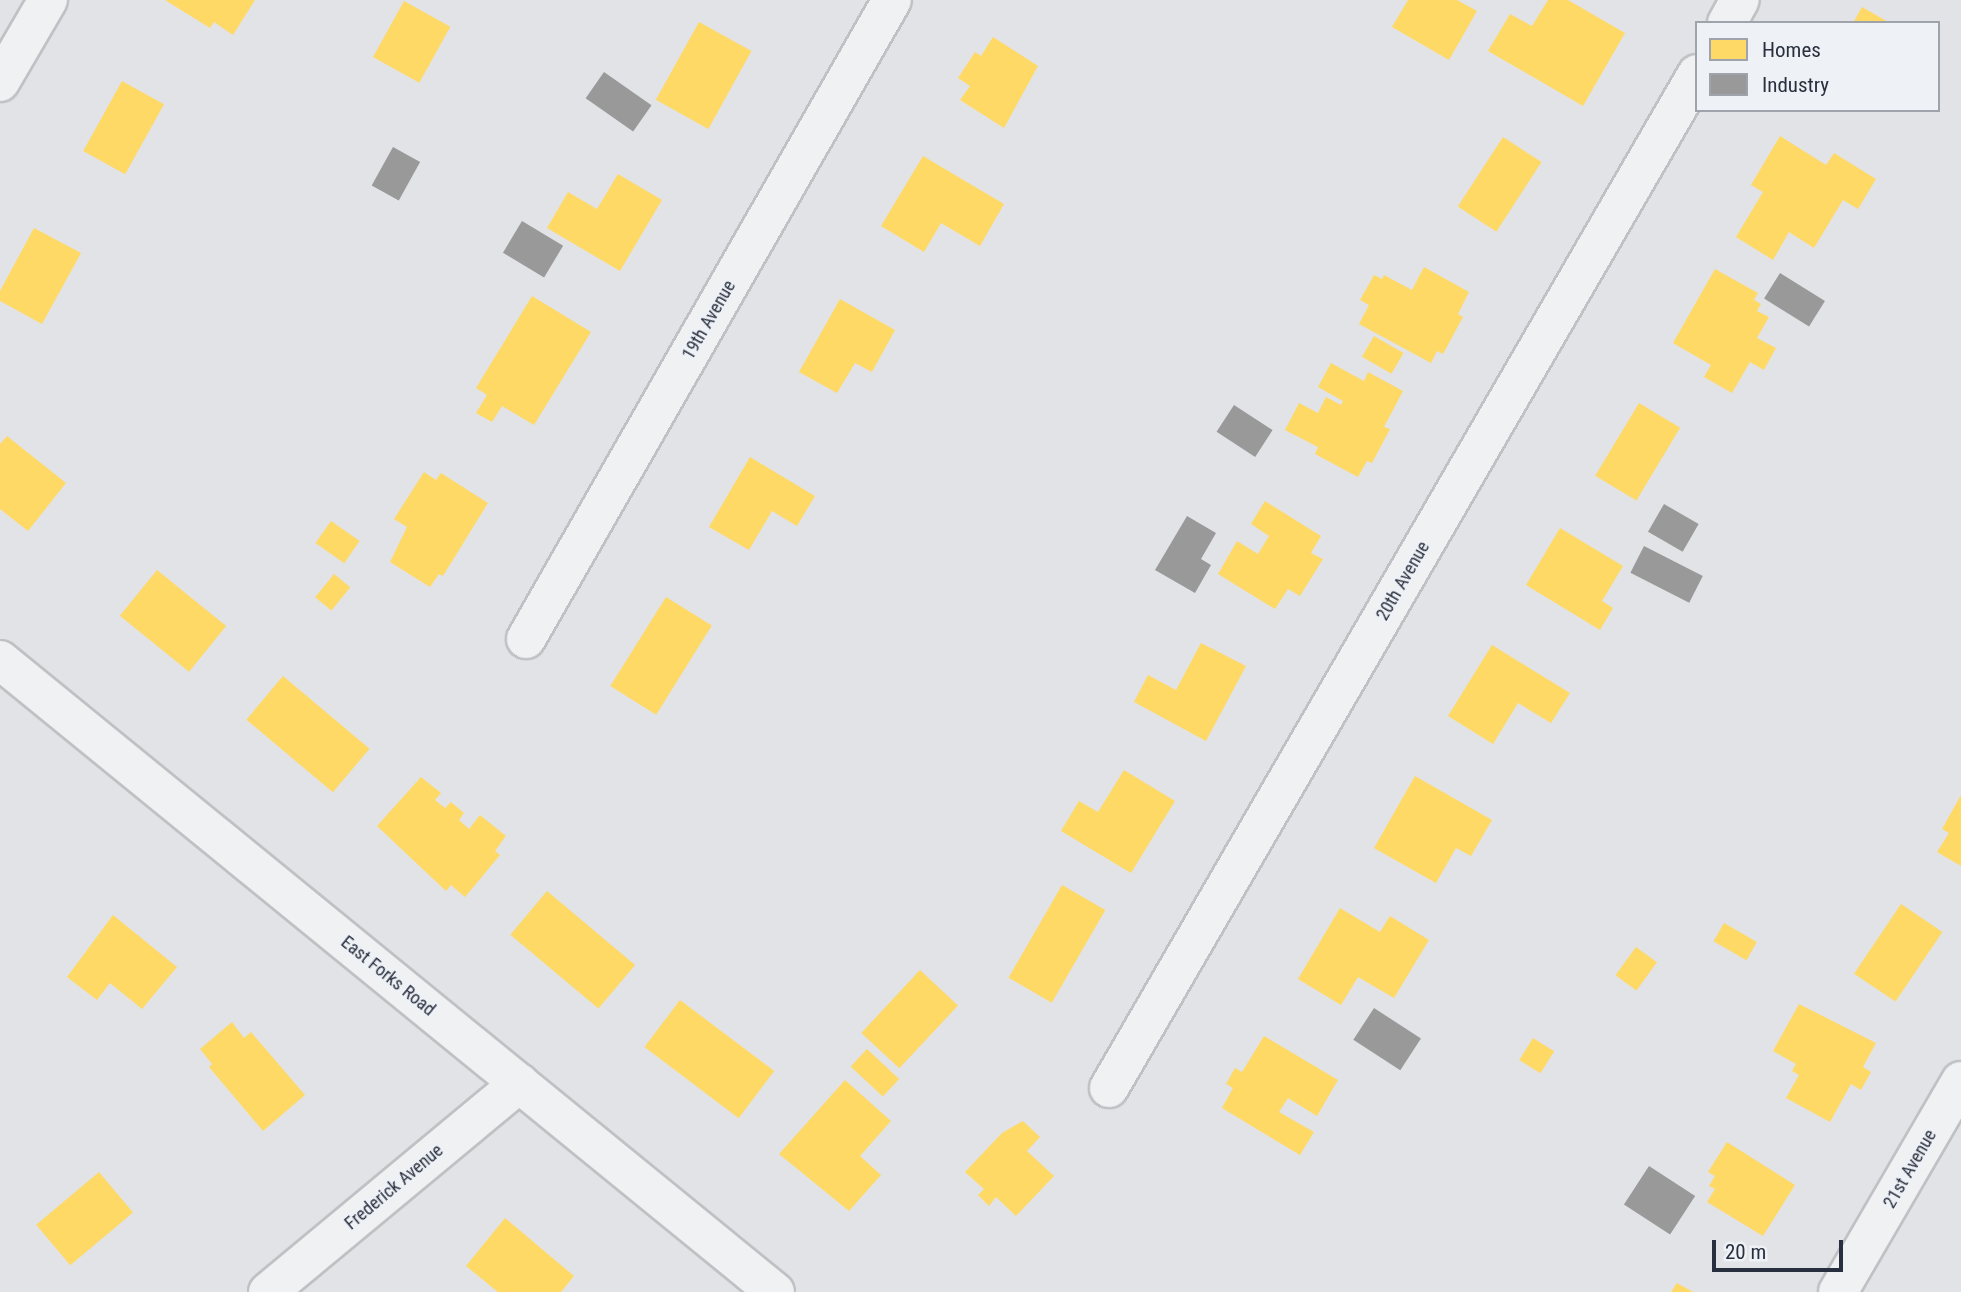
<!DOCTYPE html>
<style>
body{margin:0}
#map{position:relative;width:1961px;height:1292px;overflow:hidden;background:#e1e3e6;font-family:"Roboto Condensed",sans-serif}
div>[style]{position:absolute}
.homes>*{inset:0;background:#ffd966;transform-origin:0 0}
.industry>*{inset:0;background:#999;transform-origin:0 0}
.roads{filter:drop-shadow(2px 0 #bfc1c4) drop-shadow(-2px 0 #bfc1c4) drop-shadow(0 2px #bfc1c4) drop-shadow(0 -2px #bfc1c4)}
.minor>*{height:38px;margin:-19px;padding:0 19px;transform-origin:19px;border-radius:19px;background:#f0f1f2}
span{translate:-50% -50%;white-space:nowrap;text-align:center;line-height:1.15;-webkit-text-stroke:7px #eef1f5;paint-order:stroke}
.street-label{font-size:18px;color:#282f3e}
.legend{position:absolute;left:1695px;top:21px;width:245px;height:91px;box-sizing:border-box;background:#eef1f5;border:2px solid #9fa3ac;margin:0;padding:9px 12px;list-style:none;font-size:21px;color:#282f3e}
.legend li{display:flex;align-items:center;gap:14px;height:35px}
.legend b{width:35px;border:2px solid #9fa3ac}
.scale{position:absolute;left:1712px;top:1240px;width:131px;height:32px;box-sizing:border-box;border:4px solid #282f3e;border-top:0;padding-left:9px;font-size:21px;line-height:24px;white-space:nowrap;color:#282f3e;-webkit-text-stroke:5px #eef1f5;paint-order:stroke}
</style>
<div id="map">
<div class="homes">
<div style="clip-path:polygon(165px 0,255px 0,233px 35px,214px 22px,210px 28px)"></div>
<div style="clip-path:polygon(1408px 0,1457px 0,1477px 11px,1449px 60px,1392px 27px)"></div>
<div style="clip-path:polygon(1548px 0,1568px 0,1625px 33px,1583px 106px,1488px 51px,1510px 14px,1532px 26px)"></div>
<div style="left:404px;top:1px;width:53px;height:64px;rotate:29deg"></div>
<div style="clip-path:polygon(1862px 7px,1890px 23px,1853px 23px)"></div>
<div style="left:699px;top:22px;width:60px;height:89px;rotate:29deg"></div>
<div style="clip-path:polygon(993px 37px,1038px 66px,1004px 128px,960px 100px,970px 86px,958px 78px,975px 52px,981px 56px)"></div>
<div style="left:122px;top:81px;width:48px;height:80px;rotate:29deg"></div>
<div style="clip-path:polygon(1780px 136px,1826px 165px,1834px 153px,1876px 179px,1858px 209px,1843px 200px,1814px 248px,1789px 232px,1773px 260px,1736px 237px,1763px 192px,1751px 185px)"></div>
<div style="left:1503px;top:137px;width:46px;height:83px;rotate:33deg"></div>
<div style="clip-path:polygon(923px 156px,1004px 204px,980px 246px,941px 223px,924px 252px,881px 226px)"></div>
<div style="clip-path:polygon(618px 174px,662px 200px,620px 271px,547px 228px,568px 192px,597px 209px)"></div>
<div style="clip-path:polygon(34px 228px,81px 253px,42px 324px,0 301px,0 291px)"></div>
<div style="clip-path:polygon(1424px 267px,1469px 292px,1458px 314px,1463px 317px,1443px 354px,1437px 351px,1431px 363px,1359px 324px,1369px 305px,1360px 300px,1374px 275px,1382px 279px,1384px 275px,1412px 290px)"></div>
<div style="clip-path:polygon(1715px 269px,1758px 293px,1754px 300px,1761px 304px,1757px 311px,1769px 317px,1757px 338px,1776px 348px,1764px 370px,1750px 362px,1732px 393px,1704px 377px,1711px 365px,1673px 343px)"></div>
<div style="clip-path:polygon(532px 296px,591px 332px,534px 425px,502px 406px,492px 422px,476px 413px,487px 395px,476px 388px)"></div>
<div style="clip-path:polygon(840px 299px,895px 330px,872px 372px,855px 363px,837px 393px,799px 372px)"></div>
<div style="left:1374px;top:336px;width:34px;height:24px;rotate:30deg"></div>
<div style="clip-path:polygon(1331px 363px,1364px 381px,1368px 372px,1403px 391px,1384px 427px,1390px 429px,1372px 463px,1367px 461px,1358px 477px,1315px 454px,1318px 447px,1285px 430px,1299px 403px,1318px 413px,1326px 397px,1341px 405px,1343px 401px,1318px 387px)"></div>
<div style="left:1639px;top:403px;width:48px;height:85px;rotate:31deg"></div>
<div style="clip-path:polygon(7px 436px,66px 483px,28px 531px,0 509px,0 444px)"></div>
<div style="clip-path:polygon(750px 457px,815px 496px,797px 526px,772px 511px,749px 550px,709px 527px)"></div>
<div style="clip-path:polygon(424px 472px,436px 480px,441px 473px,488px 503px,443px 576px,439px 574px,430px 587px,390px 562px,407px 527px,394px 519px)"></div>
<div style="clip-path:polygon(1265px 501px,1321px 536px,1311px 553px,1323px 559px,1300px 596px,1288px 589px,1275px 609px,1218px 574px,1237px 541px,1258px 554px,1269px 536px,1251px 524px)"></div>
<div style="left:331px;top:521px;width:35px;height:27px;rotate:35deg"></div>
<div style="clip-path:polygon(1560px 528px,1623px 566px,1602px 601px,1613px 608px,1600px 630px,1526px 585px)"></div>
<div style="left:157px;top:570px;width:89px;height:59px;rotate:39deg"></div>
<div style="left:334px;top:574px;width:21px;height:30px;rotate:39deg"></div>
<div style="left:666px;top:597px;width:54px;height:105px;rotate:32deg"></div>
<div style="clip-path:polygon(1201px 643px,1246px 666px,1206px 741px,1134px 702px,1148px 675px,1176px 690px)"></div>
<div style="clip-path:polygon(1492px 645px,1570px 693px,1551px 723px,1518px 703px,1493px 744px,1448px 716px)"></div>
<div style="left:283px;top:676px;width:113px;height:57px;rotate:40deg"></div>
<div style="clip-path:polygon(1124px 770px,1175px 801px,1131px 873px,1061px 831px,1079px 801px,1098px 812px)"></div>
<div style="clip-path:polygon(1415px 776px,1492px 820px,1471px 856px,1456px 848px,1436px 883px,1374px 848px)"></div>
<div style="clip-path:polygon(421px 777px,441px 793px,435px 800px,445px 808px,451px 802px,464px 813px,459px 820px,469px 829px,480px 815px,506px 836px,495px 851px,500px 855px,465px 897px,451px 885px,446px 891px,377px 826px)"></div>
<div style="clip-path:polygon(1961px 795px,1961px 866px,1937px 852px,1949px 833px,1942px 829px)"></div>
<div style="left:1062px;top:885px;width:50px;height:107px;rotate:30deg"></div>
<div style="left:547px;top:891px;width:115px;height:57px;rotate:40deg"></div>
<div style="left:1901px;top:904px;width:50px;height:84px;rotate:34deg"></div>
<div style="clip-path:polygon(1340px 908px,1380px 932px,1390px 916px,1429px 940px,1394px 998px,1358px 977px,1341px 1005px,1298px 979px)"></div>
<div style="clip-path:polygon(113px 915px,177px 967px,142px 1009px,110px 983px,97px 1000px,67px 977px)"></div>
<div style="left:1724px;top:923px;width:38px;height:21px;rotate:30deg"></div>
<div style="left:1636px;top:947px;width:26px;height:35px;rotate:36deg"></div>
<div style="left:920px;top:970px;width:52px;height:86px;rotate:43deg"></div>
<div style="left:680px;top:1000px;width:118px;height:59px;rotate:37deg"></div>
<div style="clip-path:polygon(1799px 1004px,1876px 1043px,1863px 1067px,1871px 1072px,1861px 1090px,1851px 1084px,1830px 1122px,1786px 1098px,1799px 1075px,1792px 1071px,1796px 1064px,1773px 1051px)"></div>
<div style="clip-path:polygon(232px 1022px,244px 1038px,251px 1032px,305px 1095px,263px 1131px,209px 1067px,212px 1064px,200px 1049px)"></div>
<div style="clip-path:polygon(1264px 1036px,1338px 1080px,1317px 1116px,1288px 1098px,1279px 1112px,1314px 1132px,1300px 1155px,1222px 1108px,1233px 1088px,1226px 1084px,1235px 1068px,1242px 1072px)"></div>
<div style="left:1533px;top:1038px;width:25px;height:26px;rotate:32deg"></div>
<div style="left:867px;top:1049px;width:44px;height:24px;rotate:43deg"></div>
<div style="clip-path:polygon(845px 1080px,891px 1121px,860px 1156px,881px 1175px,849px 1211px,779px 1154px)"></div>
<div style="clip-path:polygon(1023px 1121px,1040px 1137px,1027px 1151px,1054px 1176px,1016px 1216px,996px 1197px,989px 1206px,978px 1195px,984px 1189px,965px 1172px,1002px 1133px)"></div>
<div style="clip-path:polygon(1727px 1142px,1795px 1185px,1763px 1236px,1707px 1202px,1715px 1189px,1709px 1186px,1715px 1176px,1708px 1172px)"></div>
<div style="left:99px;top:1172px;width:53px;height:82px;rotate:50deg"></div>
<div style="clip-path:polygon(505px 1218px,574px 1276px,561px 1292px,498px 1292px,466px 1266px)"></div>
<div style="clip-path:polygon(1677px 1283px,1693px 1292px,1671px 1292px)"></div>
</div>
<div class="industry">
<div style="left:604px;top:72px;width:58px;height:32px;rotate:35deg"></div>
<div style="left:393px;top:147px;width:31px;height:44px;rotate:29deg"></div>
<div style="left:522px;top:221px;width:48px;height:37px;rotate:31deg"></div>
<div style="left:1780px;top:273px;width:53px;height:30px;rotate:32deg"></div>
<div style="left:1234px;top:405px;width:46px;height:32px;rotate:33deg"></div>
<div style="left:1664px;top:504px;width:40px;height:32px;rotate:30deg"></div>
<div style="clip-path:polygon(1187px 516px,1216px 533px,1201px 559px,1211px 565px,1195px 593px,1155px 570px)"></div>
<div style="left:1644px;top:546px;width:66px;height:30px;rotate:27deg"></div>
<div style="left:1374px;top:1008px;width:56px;height:38px;rotate:33deg"></div>
<div style="left:1649px;top:1166px;width:55px;height:46px;rotate:33deg"></div>
</div>
<div class="roads">
<div class="minor">
<div style="left:1727px;top:23px;width:26px;rotate:-61deg"></div>
<div style="left:0;top:82px;width:95px;rotate:-59.7deg"></div>
<div style="left:526px;top:639px;width:736px;rotate:-60.2deg"></div>
<div style="left:0;top:660px;width:1000px;rotate:39.2deg"></div>
<div style="left:1109px;top:1088px;width:1172px;rotate:-59.89deg"></div>
<div style="left:268px;top:1292px;width:327px;rotate:-39.7deg"></div>
<div style="left:1838px;top:1292px;width:244px;rotate:-59.8deg"></div>
</div>
</div>
<div class="street-label">
<span style="left:709px;top:320px;rotate:-60deg">19th Avenue</span>
<span style="left:1403px;top:581px;rotate:-60deg">20th Avenue</span>
<span style="left:388px;top:976px;rotate:39deg">East Forks Road</span>
<span style="left:1910px;top:1169px;rotate:-60deg">21st Avenue</span>
<span style="left:394px;top:1187px;rotate:-40deg">Frederick Avenue</span>
</div>
<ul class="legend">
<li><b style="height:19px;background:#ffd966"></b>Homes</li>
<li><b style="height:19px;background:#999"></b>Industry</li>
</ul>
<div class="scale">20 m</div>
</div>
